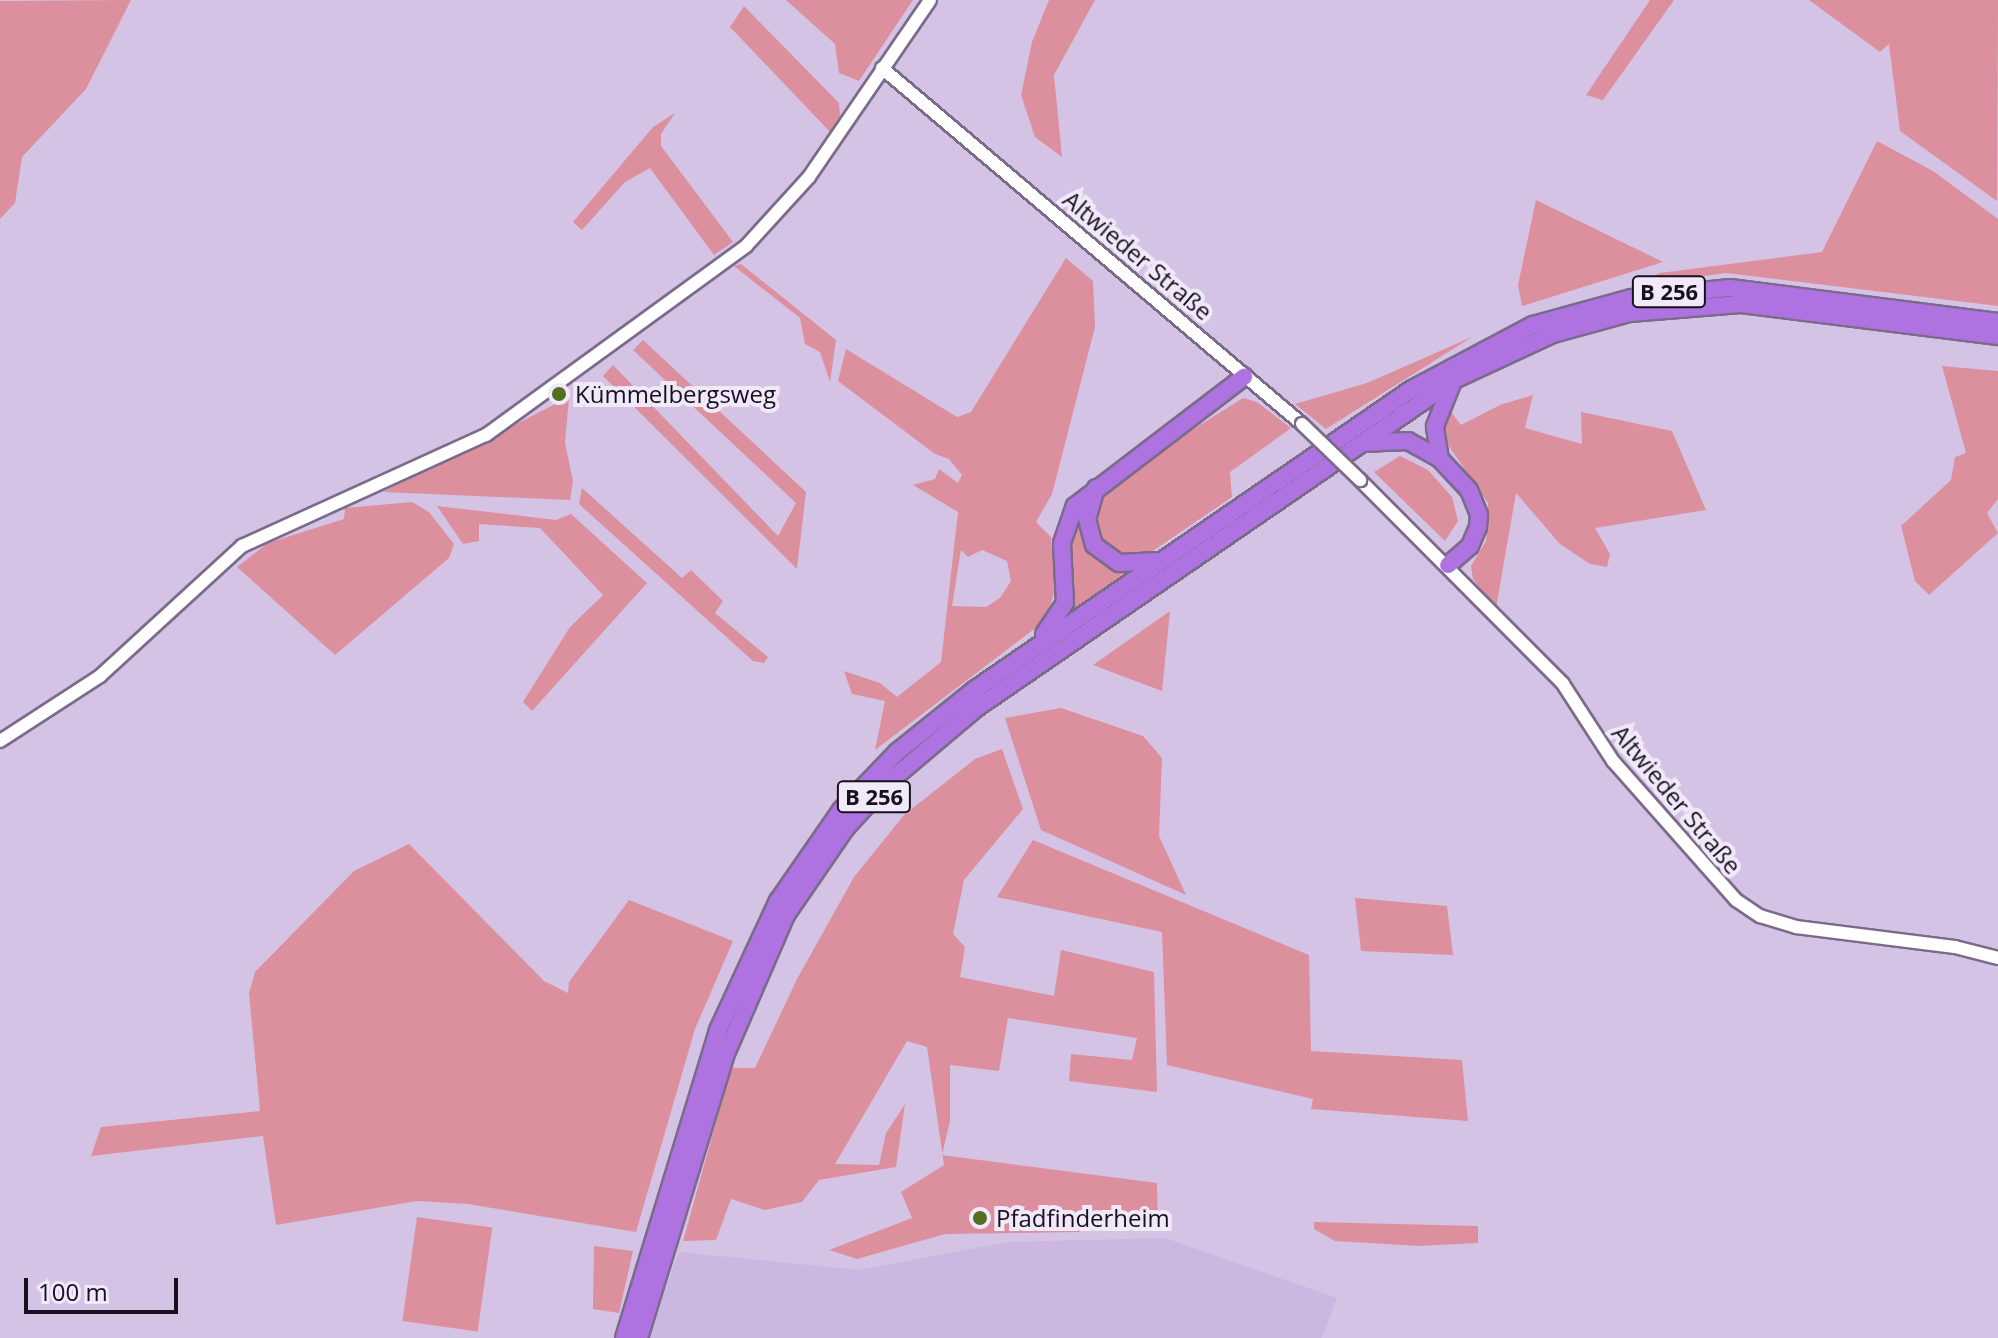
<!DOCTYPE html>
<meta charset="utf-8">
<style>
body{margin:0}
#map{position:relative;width:1998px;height:1338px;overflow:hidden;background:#d5c3e6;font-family:"Open Sans",sans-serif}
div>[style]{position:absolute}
.built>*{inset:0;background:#cbb7e0}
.green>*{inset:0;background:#dc8f9d;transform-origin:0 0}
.roads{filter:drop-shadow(2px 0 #7b6b8b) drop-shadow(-2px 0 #7b6b8b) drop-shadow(0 2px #7b6b8b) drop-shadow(0 -2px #7b6b8b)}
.secondary>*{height:12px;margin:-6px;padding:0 6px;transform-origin:6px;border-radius:6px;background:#fff}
.highway>*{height:16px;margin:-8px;padding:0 8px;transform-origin:8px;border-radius:8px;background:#af73e1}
.bridges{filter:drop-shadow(2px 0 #7b6b8b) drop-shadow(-2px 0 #7b6b8b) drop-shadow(0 2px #7b6b8b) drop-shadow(0 -2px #7b6b8b)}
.secondary-bridge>*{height:12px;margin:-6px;padding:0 6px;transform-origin:6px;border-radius:6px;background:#fff}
.dots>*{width:22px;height:22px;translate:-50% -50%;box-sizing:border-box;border:4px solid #f1e8fa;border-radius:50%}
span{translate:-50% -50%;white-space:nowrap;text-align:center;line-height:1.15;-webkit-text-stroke:8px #f1e8fa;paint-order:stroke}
.shield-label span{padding:2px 6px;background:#f1e8fa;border:2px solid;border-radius:6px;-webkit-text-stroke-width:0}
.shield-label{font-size:22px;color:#17111d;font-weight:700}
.street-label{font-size:24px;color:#17111d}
.poi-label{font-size:24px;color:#17111d}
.left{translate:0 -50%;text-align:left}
.scale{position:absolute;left:24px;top:1278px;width:154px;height:36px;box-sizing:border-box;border:4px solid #17111d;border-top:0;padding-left:10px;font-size:24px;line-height:28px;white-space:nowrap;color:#17111d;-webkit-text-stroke:6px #f1e8fa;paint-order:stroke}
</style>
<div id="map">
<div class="built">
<div style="clip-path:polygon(1165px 1238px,1337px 1298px,1322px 1338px,647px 1338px,679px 1252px,859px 1270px,1008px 1242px)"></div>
</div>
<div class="green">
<div style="clip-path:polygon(131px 0,86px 89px,22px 157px,15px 203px,0 219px,0 1px)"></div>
<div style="clip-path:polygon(786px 0,913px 0,859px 81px,839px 73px,835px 44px)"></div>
<div style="clip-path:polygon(1049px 0,1095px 0,1054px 75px,1062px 157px,1035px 137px,1021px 95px,1032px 42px)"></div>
<div style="clip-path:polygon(1650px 0,1674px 0,1603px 100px,1586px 95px)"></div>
<div style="clip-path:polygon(1809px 0,1998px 0,1997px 201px,1900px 131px,1889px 44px,1880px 52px)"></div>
<div style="clip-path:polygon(744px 6px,839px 103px,840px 116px,830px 132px,730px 27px)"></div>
<div style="clip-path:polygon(675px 113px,661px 134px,661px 146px,733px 242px,714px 255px,650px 168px,625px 182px,582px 230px,573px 222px,653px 127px)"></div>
<div style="clip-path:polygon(1877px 141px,1933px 171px,1998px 219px,1998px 306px,1726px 273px,1636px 285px,1660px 273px,1822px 252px)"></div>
<div style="clip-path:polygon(1536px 200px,1663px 262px,1522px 306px,1518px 285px)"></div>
<div style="clip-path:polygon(evenodd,1066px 258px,1093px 281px,1095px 327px,1052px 494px,1036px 522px,1051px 537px,1055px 589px,1046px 620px,875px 750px,885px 701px,852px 694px,844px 671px,880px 683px,897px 697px,941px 662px,958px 512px,913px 485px,935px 479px,939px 469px,958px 483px,962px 475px,949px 459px,935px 454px,838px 381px,846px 349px,957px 417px,971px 412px,1066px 258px,961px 550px,968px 557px,982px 550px,1007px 561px,1011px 581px,1000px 598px,986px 607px,952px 606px,961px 550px)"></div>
<div style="clip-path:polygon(741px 264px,836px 340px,830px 382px,820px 352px,805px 344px,800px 318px,734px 266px)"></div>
<div style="clip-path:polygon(1472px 337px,1326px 429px,1295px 404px,1367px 383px)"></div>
<div style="clip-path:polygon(643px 340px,806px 492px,797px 569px,603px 376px,613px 365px,778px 536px,796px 503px,633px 350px)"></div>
<div style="clip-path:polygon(1942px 366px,1998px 371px,1998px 499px,1987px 513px,1998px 533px,1929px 595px,1915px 581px,1901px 526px,1951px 480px,1955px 457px,1966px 453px)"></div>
<div style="clip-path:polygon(1533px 395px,1525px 428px,1582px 444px,1581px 412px,1672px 431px,1706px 510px,1595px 528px,1610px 554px,1607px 567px,1590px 564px,1560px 544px,1516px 493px,1496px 608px,1473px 579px,1471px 566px,1486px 541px,1488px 503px,1448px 445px,1445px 425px,1451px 412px,1461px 425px,1500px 405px)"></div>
<div style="clip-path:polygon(569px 397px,565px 443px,573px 481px,570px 500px,383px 492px)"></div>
<div style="clip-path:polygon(1243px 398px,1257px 402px,1291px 428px,1230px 472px,1232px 497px,1147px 555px,1113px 554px,1093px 531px,1095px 509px,1105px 491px,1124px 473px)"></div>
<div style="clip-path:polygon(1400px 456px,1428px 470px,1452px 497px,1458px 521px,1445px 541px,1374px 472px)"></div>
<div style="clip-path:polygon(582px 488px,682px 578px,691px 570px,723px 601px,715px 613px,768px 657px,764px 663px,753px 661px,579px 504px)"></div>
<div style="clip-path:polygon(412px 502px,429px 512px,454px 544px,449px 558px,335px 655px,237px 567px,268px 543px,344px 519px,345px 508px)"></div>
<div style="clip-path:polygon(437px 506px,556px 520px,571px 514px,647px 583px,532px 711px,523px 702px,570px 627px,603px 595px,540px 528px,479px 524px,479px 541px,463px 544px)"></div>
<div style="clip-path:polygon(1084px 511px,1113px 566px,1128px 571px,1065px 616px,1070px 524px)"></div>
<div style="clip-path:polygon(1170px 611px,1162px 691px,1093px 665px)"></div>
<div style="clip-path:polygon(1061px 708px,1143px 736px,1162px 758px,1159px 836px,1186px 895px,1041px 830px,1005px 718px)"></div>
<div style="clip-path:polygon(1002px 749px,1023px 809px,964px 880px,953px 934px,965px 947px,960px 977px,1054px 996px,1061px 950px,1154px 972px,1157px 1092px,1069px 1081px,1071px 1054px,1132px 1060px,1137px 1038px,1008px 1018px,999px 1071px,950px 1065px,950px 1121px,942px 1155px,1157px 1183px,1158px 1228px,1086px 1225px,1079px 1232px,945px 1234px,857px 1259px,829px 1250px,912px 1218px,901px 1192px,944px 1165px,927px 1047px,907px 1041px,835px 1164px,879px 1165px,886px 1133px,905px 1104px,896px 1167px,819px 1180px,802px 1202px,765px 1210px,731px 1199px,716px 1240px,683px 1241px,731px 1068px,755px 1068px,797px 979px,854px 877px,904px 815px,975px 759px)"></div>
<div style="clip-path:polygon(1033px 840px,1309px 955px,1311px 1051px,1462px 1060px,1468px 1121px,1311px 1109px,1313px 1099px,1167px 1065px,1162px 932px,997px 897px)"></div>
<div style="clip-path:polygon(409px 844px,544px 981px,568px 993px,569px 982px,629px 900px,733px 941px,695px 1029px,636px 1232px,468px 1204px,417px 1201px,276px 1225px,263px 1136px,91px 1156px,101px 1127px,260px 1111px,249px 993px,255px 972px,354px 871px)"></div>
<div style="clip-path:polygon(1355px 898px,1447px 906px,1453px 955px,1361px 951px)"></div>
<div style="left:417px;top:1217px;width:76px;height:105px;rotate:8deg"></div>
<div style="clip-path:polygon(1314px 1222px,1478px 1226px,1478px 1243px,1419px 1246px,1335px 1241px,1314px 1229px)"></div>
<div style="clip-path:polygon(594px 1246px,633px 1251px,619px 1313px,593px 1309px)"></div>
</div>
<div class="roads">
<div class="secondary">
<div style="left:882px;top:68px;width:551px;rotate:40.29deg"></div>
<div style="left:1360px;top:480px;width:288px;rotate:45.1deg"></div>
<div style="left:1563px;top:684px;width:92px;rotate:57deg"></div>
<div style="left:1613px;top:761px;width:186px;rotate:48.5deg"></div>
<div style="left:1736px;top:900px;width:29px;rotate:34deg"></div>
<div style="left:1760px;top:916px;width:38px;rotate:17deg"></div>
<div style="left:1796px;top:927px;width:160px;rotate:7.2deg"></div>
<div style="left:1955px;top:947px;width:44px;rotate:14.3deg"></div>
<div style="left:0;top:741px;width:119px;rotate:-33deg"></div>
<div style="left:100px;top:676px;width:193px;rotate:-42.5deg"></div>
<div style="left:242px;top:546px;width:268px;rotate:-24.5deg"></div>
<div style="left:486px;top:435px;width:321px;rotate:-36deg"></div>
<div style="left:746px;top:246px;width:93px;rotate:-47.6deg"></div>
<div style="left:809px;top:177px;width:214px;rotate:-55.6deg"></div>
</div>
<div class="highway">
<div style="left:1363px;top:443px;width:45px;rotate:-2.5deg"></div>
<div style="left:1408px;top:441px;width:37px;rotate:29deg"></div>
<div style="left:1440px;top:459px;width:42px;rotate:46.9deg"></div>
<div style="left:1469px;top:490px;width:27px;rotate:68deg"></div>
<div style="left:1479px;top:515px;width:12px;rotate:95deg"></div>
<div style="left:1478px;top:527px;width:21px;rotate:113deg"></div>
<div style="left:1470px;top:546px;width:29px;rotate:139deg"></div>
<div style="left:1440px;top:459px;width:33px;rotate:-99deg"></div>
<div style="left:1435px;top:426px;width:48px;rotate:-68.2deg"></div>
<div style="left:1096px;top:488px;width:32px;rotate:106deg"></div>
<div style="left:1087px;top:519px;width:27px;rotate:75deg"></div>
<div style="left:1094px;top:545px;width:31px;rotate:36deg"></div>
<div style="left:1119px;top:563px;width:39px;rotate:-3deg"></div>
<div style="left:1044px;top:634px;width:37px;rotate:-56deg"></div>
<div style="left:1065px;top:603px;width:60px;rotate:-92.9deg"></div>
<div style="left:1062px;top:543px;width:39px;rotate:-71deg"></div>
<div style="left:1075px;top:506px;width:213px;rotate:-37.4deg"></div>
<div style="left:624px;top:1338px;width:322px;rotate:-73deg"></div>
<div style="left:718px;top:1030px;width:142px;rotate:-65.1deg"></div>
<div style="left:778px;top:901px;width:111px;rotate:-55.3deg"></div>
<div style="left:841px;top:810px;width:81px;rotate:-46deg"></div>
<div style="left:897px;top:752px;width:99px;rotate:-38.8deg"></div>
<div style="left:974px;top:690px;width:531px;rotate:-34.5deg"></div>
<div style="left:1412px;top:389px;width:137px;rotate:-27.9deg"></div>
<div style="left:1533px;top:325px;width:102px;rotate:-15.4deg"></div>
<div style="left:1631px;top:298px;width:100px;rotate:-5.8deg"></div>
<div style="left:1730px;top:288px;width:270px;rotate:7.2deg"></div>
<div style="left:639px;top:1338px;width:295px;rotate:-73deg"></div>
<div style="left:725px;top:1056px;width:154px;rotate:-66.6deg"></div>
<div style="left:786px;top:915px;width:104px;rotate:-55.5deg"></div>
<div style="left:845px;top:829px;width:58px;rotate:-47.8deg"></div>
<div style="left:884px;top:786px;width:119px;rotate:-40.2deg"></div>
<div style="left:975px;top:709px;width:581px;rotate:-34.48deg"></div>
<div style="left:1454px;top:380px;width:109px;rotate:-24.9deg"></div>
<div style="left:1553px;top:334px;width:80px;rotate:-15.3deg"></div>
<div style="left:1630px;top:313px;width:111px;rotate:-4.6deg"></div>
<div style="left:1741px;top:304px;width:259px;rotate:7.1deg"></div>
</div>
</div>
<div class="bridges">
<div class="secondary-bridge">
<div style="left:1302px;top:424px;width:81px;rotate:44deg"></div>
</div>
</div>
<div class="dots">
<div style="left:559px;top:394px;background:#526f23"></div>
<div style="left:980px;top:1218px;background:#526f23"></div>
</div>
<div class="shield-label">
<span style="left:1669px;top:292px">B 256</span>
<span style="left:874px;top:797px">B 256</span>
</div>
<div class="street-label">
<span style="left:1138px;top:255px;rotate:40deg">Altwieder Straße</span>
<span style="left:1677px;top:799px;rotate:50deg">Altwieder Straße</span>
</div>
<div class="poi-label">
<span class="left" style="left:575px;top:394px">Kümmelbergsweg</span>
<span class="left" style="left:996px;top:1218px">Pfadfinderheim</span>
</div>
<div class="scale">100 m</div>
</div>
